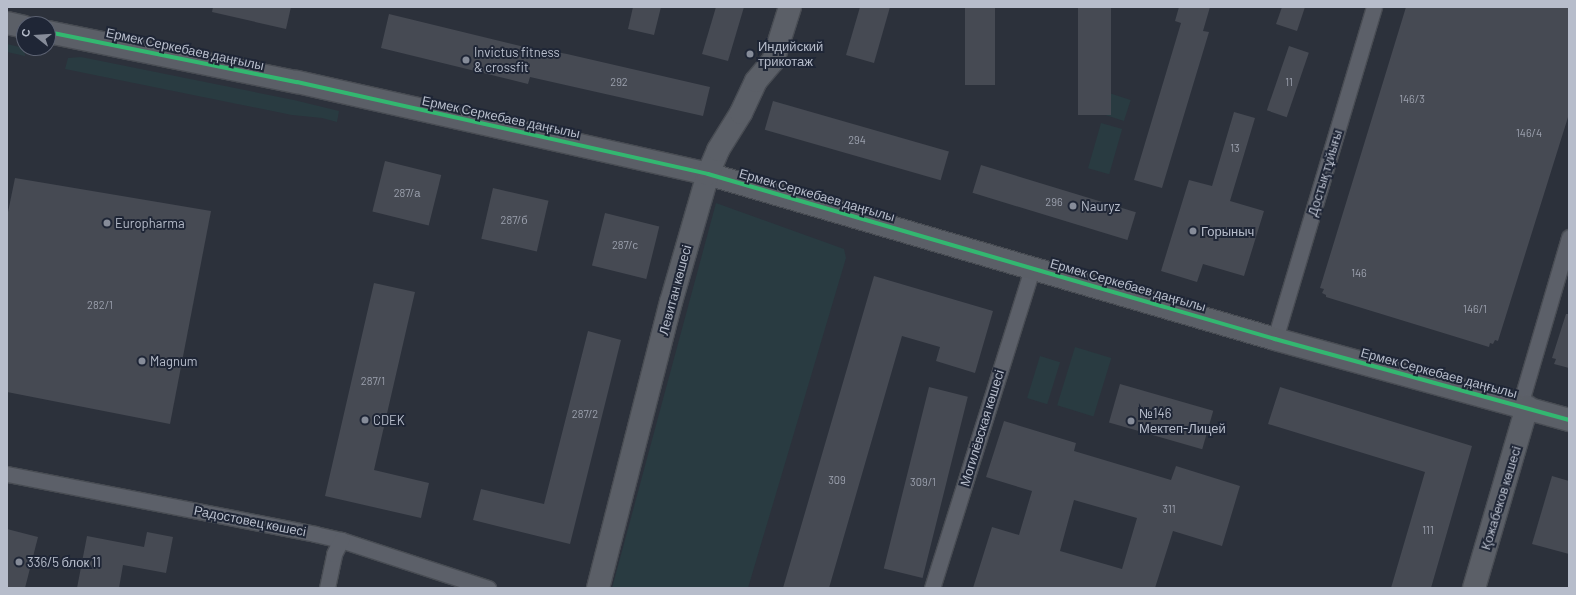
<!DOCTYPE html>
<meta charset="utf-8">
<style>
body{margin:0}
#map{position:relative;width:1576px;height:595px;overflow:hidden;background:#2c313b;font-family:Barlow,sans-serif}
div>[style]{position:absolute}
.green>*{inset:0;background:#293b41;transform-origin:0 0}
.building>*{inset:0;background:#464a53;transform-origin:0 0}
.roads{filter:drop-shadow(1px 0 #484c53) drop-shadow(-1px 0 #484c53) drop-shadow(0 1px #484c53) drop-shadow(0 -1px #484c53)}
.street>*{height:15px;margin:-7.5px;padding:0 7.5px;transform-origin:7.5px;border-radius:7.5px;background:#5c6069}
.secondary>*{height:22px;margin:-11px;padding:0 11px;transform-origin:11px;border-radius:11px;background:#5b5f67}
.cycleway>*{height:4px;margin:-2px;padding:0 2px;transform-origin:2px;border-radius:2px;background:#33b770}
.dots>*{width:11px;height:11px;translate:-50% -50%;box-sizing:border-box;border:2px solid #1f2636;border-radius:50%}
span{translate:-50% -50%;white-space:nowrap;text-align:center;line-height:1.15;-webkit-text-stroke:4px #1f2636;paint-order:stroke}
.number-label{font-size:11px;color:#9ba0ad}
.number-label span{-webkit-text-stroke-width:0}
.poi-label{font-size:13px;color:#b7bdcb}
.left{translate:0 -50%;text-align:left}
.street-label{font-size:13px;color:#b7bdcb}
.frame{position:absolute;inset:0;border:8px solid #b7bdcb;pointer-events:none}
.north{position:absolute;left:16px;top:16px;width:40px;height:40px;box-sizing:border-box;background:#1f2636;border:1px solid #5c6272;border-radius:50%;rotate:287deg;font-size:11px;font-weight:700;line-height:16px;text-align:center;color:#b7bdcb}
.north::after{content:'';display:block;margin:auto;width:14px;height:18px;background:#868c99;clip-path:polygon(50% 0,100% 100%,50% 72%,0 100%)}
</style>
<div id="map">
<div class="green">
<div style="clip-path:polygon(7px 44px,24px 48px,25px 56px,7px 52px)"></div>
<div style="clip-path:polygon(81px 57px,294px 100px,339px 111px,337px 122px,322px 118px,292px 115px,65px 69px,68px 58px)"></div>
<div style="left:1106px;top:92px;width:26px;height:22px;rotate:18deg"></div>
<div style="left:1101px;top:123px;width:22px;height:47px;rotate:16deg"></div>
<div style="clip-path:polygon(716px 203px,844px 249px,846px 258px,748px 588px,612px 588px)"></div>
<div style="left:1075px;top:347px;width:38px;height:61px;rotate:17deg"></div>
<div style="left:1040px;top:356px;width:21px;height:44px;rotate:17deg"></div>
</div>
<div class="building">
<div style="clip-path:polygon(213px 7px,291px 7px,286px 29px,212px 12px)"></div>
<div style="clip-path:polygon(633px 7px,661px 7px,654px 35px,628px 29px)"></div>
<div style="clip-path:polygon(716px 7px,744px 7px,728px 61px,702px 54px)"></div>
<div style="clip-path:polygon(860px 7px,890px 7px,874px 63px,846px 55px)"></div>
<div style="left:965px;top:7px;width:30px;height:78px"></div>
<div style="left:1078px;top:7px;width:33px;height:108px"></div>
<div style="clip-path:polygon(1179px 7px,1210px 7px,1203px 31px,1209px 32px,1162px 188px,1134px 180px,1181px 23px,1175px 21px)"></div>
<div style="clip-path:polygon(1282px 7px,1305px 7px,1297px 31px,1276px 24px)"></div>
<div style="clip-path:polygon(1406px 7px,1569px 7px,1569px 114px,1498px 341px,1495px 340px,1493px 344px,1490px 343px,1489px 347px,1326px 297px,1326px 295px,1322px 293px,1324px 289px,1320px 288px)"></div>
<div style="clip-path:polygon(389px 14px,545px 52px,546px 50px,567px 54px,710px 87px,703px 116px,530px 77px,528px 84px,381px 48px)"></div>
<div style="left:1289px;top:46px;width:21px;height:68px;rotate:19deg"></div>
<div style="left:773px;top:101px;width:183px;height:30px;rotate:16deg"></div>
<div style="clip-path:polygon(1234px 112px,1255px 118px,1230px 201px,1264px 211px,1244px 276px,1203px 264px,1197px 282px,1161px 271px,1189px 180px,1212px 186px)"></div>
<div style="left:385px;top:161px;width:58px;height:52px;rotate:14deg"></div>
<div style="left:981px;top:165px;width:162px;height:29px;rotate:17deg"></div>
<div style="clip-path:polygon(15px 178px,211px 211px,170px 424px,7px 392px,7px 217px)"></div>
<div style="left:493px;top:188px;width:57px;height:52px;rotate:13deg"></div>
<div style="left:605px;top:213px;width:56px;height:54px;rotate:14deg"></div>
<div style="clip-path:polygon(874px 276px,993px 311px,975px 373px,936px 361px,940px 347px,902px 336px,829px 588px,783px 588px)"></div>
<div style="clip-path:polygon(374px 283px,415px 292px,374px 470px,429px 483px,421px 518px,325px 496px)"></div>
<div style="clip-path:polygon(1566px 314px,1569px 314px,1569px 368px,1554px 364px,1556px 359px,1552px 358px)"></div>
<div style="clip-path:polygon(588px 331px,621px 340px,570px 544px,473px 520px,481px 489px,544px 504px)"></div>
<div style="left:1120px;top:384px;width:97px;height:40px;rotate:16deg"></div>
<div style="left:929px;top:387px;width:40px;height:187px;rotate:14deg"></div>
<div style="clip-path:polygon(1280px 387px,1472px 446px,1431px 588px,1391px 588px,1425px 472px,1268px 424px)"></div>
<div style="clip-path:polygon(evenodd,1004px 421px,1076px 443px,1074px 451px,1171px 480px,1176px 466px,1240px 486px,1222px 546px,1173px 531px,1155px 588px,973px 588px,992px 527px,1019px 535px,1032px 491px,986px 477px,1004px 421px,1074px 500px,1137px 518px,1122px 569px,1060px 551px,1074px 500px)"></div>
<div style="clip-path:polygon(1552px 476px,1569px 481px,1569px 554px,1532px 544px)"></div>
<div style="clip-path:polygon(7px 529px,38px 537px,25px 588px,7px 588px)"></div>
<div style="clip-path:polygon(147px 532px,173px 537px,166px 573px,123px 565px,119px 588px,77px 588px,87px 536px,144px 547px)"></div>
</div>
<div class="roads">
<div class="street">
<div style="left:1275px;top:339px;width:346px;rotate:-73.4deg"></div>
<div style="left:1520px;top:405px;width:175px;rotate:-73.7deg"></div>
<div style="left:7px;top:474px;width:314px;rotate:11deg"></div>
<div style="left:315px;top:534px;width:27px;rotate:13deg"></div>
<div style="left:341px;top:540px;width:155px;rotate:18.1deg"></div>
<div style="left:327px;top:588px;width:35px;rotate:-78deg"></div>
<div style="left:334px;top:554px;width:16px;rotate:-63deg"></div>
<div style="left:932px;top:588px;width:335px;rotate:-72.6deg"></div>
</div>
<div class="secondary">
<div style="left:7px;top:23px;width:17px;rotate:13deg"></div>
<div style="left:48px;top:32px;width:254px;rotate:11.4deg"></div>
<div style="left:297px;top:82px;width:421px;rotate:12.6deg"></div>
<div style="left:708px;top:174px;width:591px;rotate:16.23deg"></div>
<div style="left:1275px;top:339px;width:305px;rotate:15.4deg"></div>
<div style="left:598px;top:588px;width:295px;rotate:-75.7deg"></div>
<div style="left:671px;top:302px;width:133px;rotate:-73.9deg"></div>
<div style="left:708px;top:174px;width:26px;rotate:-67deg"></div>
<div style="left:718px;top:150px;width:44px;rotate:-58.1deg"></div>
<div style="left:741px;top:113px;width:35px;rotate:-65deg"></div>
<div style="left:756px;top:81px;width:26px;rotate:-50deg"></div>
<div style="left:773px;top:61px;width:57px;rotate:-72.5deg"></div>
<div style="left:1474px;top:588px;width:189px;rotate:-73.7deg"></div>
</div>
</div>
<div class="cycleway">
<div style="left:48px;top:32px;width:254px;rotate:11.4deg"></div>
<div style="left:297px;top:82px;width:421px;rotate:12.6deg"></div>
<div style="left:708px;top:174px;width:591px;rotate:16.23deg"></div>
<div style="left:1275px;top:339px;width:305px;rotate:15.4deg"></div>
</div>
<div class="dots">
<div style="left:750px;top:54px;background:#868c99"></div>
<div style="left:466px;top:60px;background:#868c99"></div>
<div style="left:1073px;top:206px;background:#868c99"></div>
<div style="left:107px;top:223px;background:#868c99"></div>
<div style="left:1193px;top:231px;background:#868c99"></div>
<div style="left:142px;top:361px;background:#868c99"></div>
<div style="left:365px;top:420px;background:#868c99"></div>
<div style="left:1131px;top:421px;background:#868c99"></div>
<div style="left:19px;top:562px;background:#868c99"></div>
</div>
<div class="number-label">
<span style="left:619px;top:82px">292</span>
<span style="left:1289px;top:82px">11</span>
<span style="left:1412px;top:99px">146/3</span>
<span style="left:1529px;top:133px">146/4</span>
<span style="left:857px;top:140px">294</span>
<span style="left:1235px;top:148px">13</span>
<span style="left:407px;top:193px">287/а</span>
<span style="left:1054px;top:202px">296</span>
<span style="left:514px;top:220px">287/б</span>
<span style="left:625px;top:245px">287/с</span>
<span style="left:1359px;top:273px">146</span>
<span style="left:100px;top:305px">282/1</span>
<span style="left:1475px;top:309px">146/1</span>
<span style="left:373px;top:381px">287/1</span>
<span style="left:585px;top:414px">287/2</span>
<span style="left:837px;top:480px">309</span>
<span style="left:923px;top:482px">309/1</span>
<span style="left:1169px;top:509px">311</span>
<span style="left:1428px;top:530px">111</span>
</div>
<div class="poi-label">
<span class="left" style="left:758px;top:54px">Индийский<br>трикотаж</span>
<span class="left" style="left:474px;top:60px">Invictus fitness<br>&amp; crossfit</span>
<span class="left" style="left:1081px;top:206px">Nauryz</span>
<span class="left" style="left:115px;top:223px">Europharma</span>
<span class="left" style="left:1201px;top:231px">Горыныч</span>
<span class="left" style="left:150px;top:361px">Magnum</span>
<span class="left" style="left:1139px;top:421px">№146<br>Мектеп-Лицей</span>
<span class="left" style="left:373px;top:420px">CDEK</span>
<span class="left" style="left:27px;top:562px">336/5 блок 11</span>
</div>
<div class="street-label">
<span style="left:185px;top:49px;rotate:12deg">Ермек Серкебаев даңғылы</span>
<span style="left:501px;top:117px;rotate:12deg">Ермек Серкебаев даңғылы</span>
<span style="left:1325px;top:173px;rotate:-73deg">Достық тұйығы</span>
<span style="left:817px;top:195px;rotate:16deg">Ермек Серкебаев даңғылы</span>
<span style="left:1128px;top:285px;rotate:16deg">Ермек Серкебаев даңғылы</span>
<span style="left:675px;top:290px;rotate:-75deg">Левитан көшесі</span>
<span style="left:1439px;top:373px;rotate:15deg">Ермек Серкебаев даңғылы</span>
<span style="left:982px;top:428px;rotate:-73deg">Могилёвская көшесі</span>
<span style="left:1501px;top:498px;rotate:-73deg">Қожабеков көшесі</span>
<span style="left:250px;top:521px;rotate:11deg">Радостовец көшесі</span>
</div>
<div class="frame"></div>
<div class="north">С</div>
</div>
